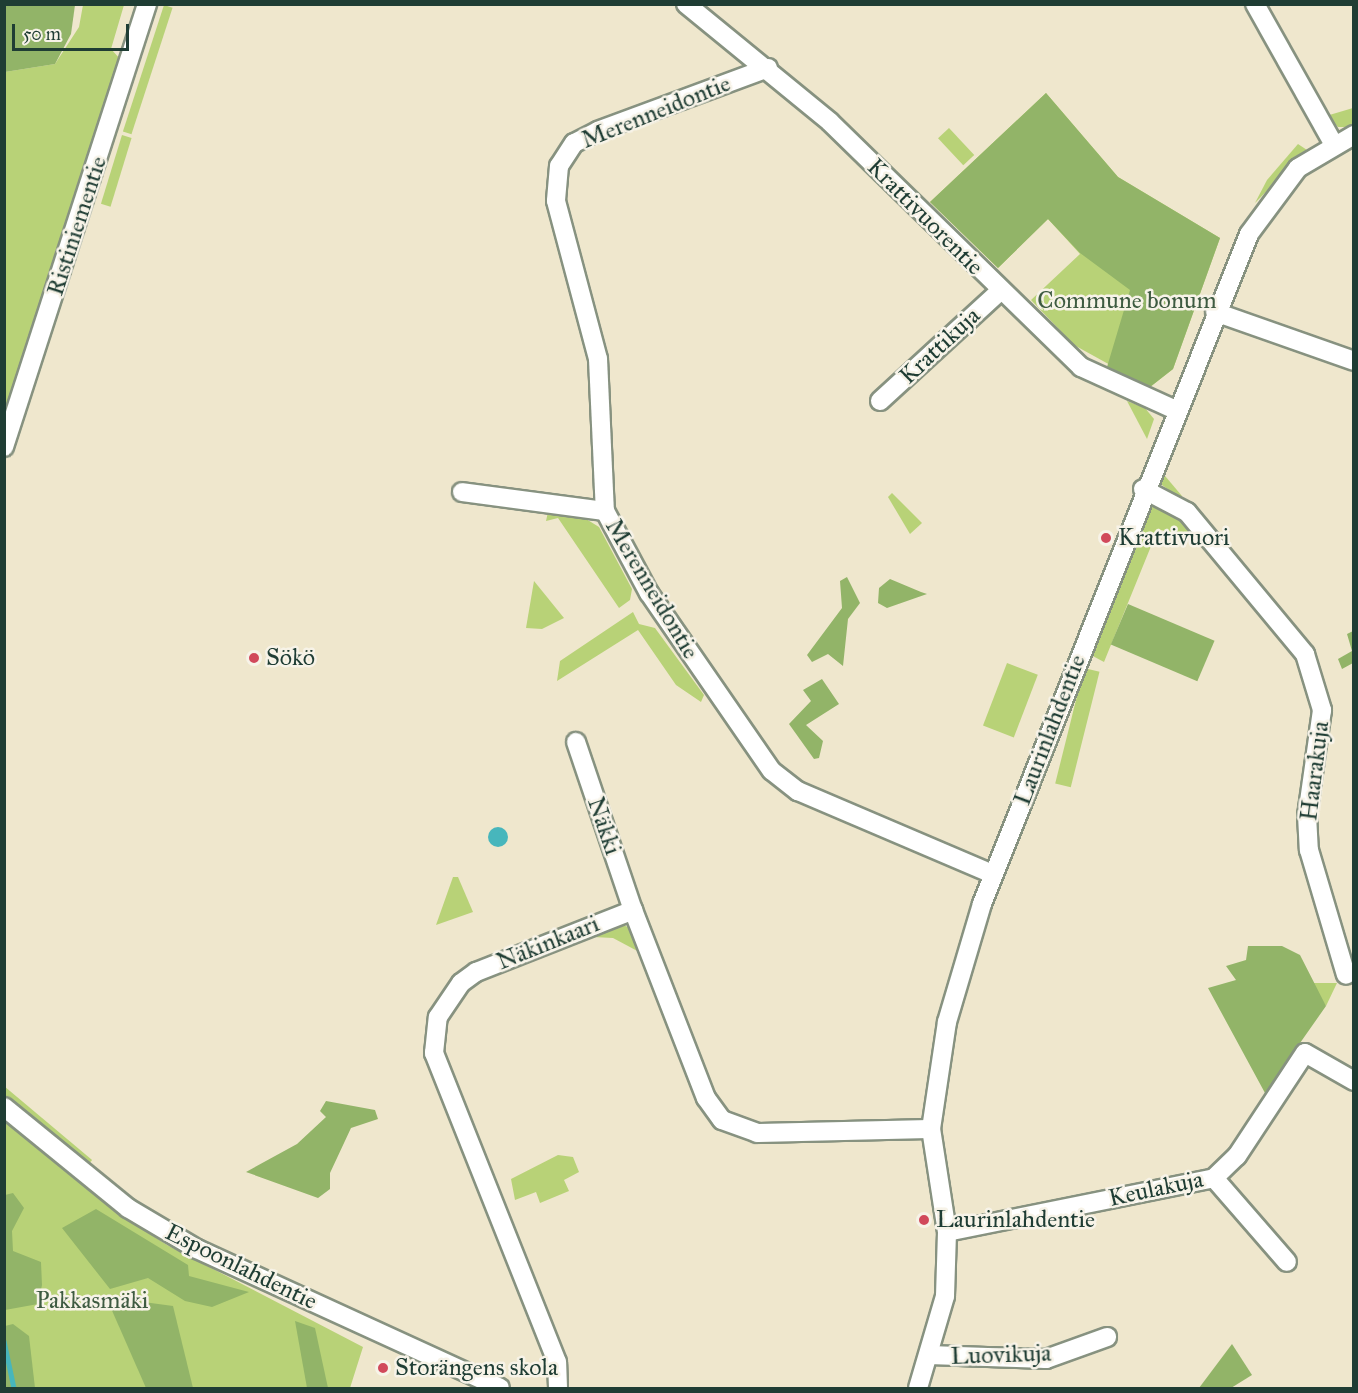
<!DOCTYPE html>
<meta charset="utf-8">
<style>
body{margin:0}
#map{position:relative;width:1358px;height:1393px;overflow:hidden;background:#efe7cd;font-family:"IM FELL Great Primer",serif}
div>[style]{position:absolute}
.green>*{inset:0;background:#b8d277;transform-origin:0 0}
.forest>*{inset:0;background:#92b468;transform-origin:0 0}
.water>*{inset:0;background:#47b6bc}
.round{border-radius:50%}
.stream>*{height:4.5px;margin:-2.25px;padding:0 2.25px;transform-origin:2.25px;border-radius:2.25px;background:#47b6bc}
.roads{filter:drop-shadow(2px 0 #879280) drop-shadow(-2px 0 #879280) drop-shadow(0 2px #879280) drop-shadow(0 -2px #879280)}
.minor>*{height:18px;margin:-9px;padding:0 9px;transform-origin:9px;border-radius:9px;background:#fff}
.dots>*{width:16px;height:16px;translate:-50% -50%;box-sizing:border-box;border:3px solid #f7f3e8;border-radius:50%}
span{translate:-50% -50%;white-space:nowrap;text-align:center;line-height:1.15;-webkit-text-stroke:5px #f7f3e8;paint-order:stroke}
.street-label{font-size:24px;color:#1f3d34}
.park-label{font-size:24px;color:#3e5b41}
.poi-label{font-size:24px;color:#1f3d34}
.left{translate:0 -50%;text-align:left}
.frame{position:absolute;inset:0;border:6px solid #1f3d34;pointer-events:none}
.scale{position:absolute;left:12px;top:24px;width:117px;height:27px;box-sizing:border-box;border:3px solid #1f3d34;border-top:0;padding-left:8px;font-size:18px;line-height:21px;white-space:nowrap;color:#1f3d34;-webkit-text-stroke:4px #f7f3e8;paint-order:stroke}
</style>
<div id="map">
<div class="green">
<div style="clip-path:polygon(83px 5px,124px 5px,111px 49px,121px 60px,5px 415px,5px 72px,55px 64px,79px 27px)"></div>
<div style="left:164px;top:5px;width:9px;height:133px;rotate:18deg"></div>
<div style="clip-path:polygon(1046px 93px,1118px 177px,1220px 238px,1173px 369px,1150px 387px,1074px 345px,1031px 300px,1080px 254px,1048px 219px,998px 268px,930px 202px)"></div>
<div style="clip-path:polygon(1353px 108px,1353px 124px,1347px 127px,1338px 127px,1326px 116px)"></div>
<div style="left:949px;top:128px;width:37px;height:15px;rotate:47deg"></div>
<div style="left:122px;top:135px;width:10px;height:72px;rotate:17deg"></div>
<div style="clip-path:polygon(1298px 144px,1307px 150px,1255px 203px,1267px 180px)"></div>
<div style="clip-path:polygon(1127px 401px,1145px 408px,1154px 419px,1147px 439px)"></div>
<div style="clip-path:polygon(1160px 470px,1182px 496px,1180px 498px,1162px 485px)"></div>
<div style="clip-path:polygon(892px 493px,922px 523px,910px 534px,888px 497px)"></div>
<div style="clip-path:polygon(1157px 501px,1175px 510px,1206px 544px,1158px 529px,1104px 662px,1089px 654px,1149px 506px)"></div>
<div style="clip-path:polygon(548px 512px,578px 514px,599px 527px,632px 589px,630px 600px,619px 608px,558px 518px,546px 521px)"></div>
<div style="clip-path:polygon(534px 581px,564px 618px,542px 629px,526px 628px)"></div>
<div style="clip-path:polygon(633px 612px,639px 624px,655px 628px,704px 695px,701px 702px,676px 685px,638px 630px,557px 681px,560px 661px)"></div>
<div style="left:1007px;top:663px;width:33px;height:67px;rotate:21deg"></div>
<div style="left:1084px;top:668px;width:16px;height:119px;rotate:14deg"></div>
<div style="clip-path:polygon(453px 877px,458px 877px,473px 912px,436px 925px)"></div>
<div style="clip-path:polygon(621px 924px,630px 928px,643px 954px,613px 938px,593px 937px)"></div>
<div style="clip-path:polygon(1309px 983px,1337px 983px,1326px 1006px)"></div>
<div style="left:4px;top:1086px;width:115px;height:8px;rotate:40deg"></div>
<div style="clip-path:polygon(4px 1119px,115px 1211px,167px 1245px,363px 1347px,350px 1388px,5px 1388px)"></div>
<div style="clip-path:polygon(558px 1155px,573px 1157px,579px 1172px,564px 1180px,569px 1191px,540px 1203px,536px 1192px,515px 1200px,511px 1179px)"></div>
</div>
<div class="forest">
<div style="clip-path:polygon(5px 4px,75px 5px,71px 34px,55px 64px,5px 72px)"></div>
<div style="clip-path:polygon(1046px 93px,1118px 177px,1220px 238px,1173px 369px,1150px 387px,1107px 367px,1130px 290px,1080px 253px,1048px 219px,998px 268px,930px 202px)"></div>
<div style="clip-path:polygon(847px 577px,860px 603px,848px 619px,843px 666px,828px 654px,812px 662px,807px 655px,842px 608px,840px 581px)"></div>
<div style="clip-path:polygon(890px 579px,921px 592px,927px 594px,887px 608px,878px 603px,879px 588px)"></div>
<div style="left:1128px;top:604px;width:94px;height:44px;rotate:23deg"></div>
<div style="clip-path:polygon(1353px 631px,1353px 663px,1342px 669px,1338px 659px,1352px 651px,1347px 634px)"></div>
<div style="clip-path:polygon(822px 679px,839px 704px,806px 725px,823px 741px,819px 758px,814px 759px,789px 724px,811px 701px,803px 690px)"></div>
<div style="clip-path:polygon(1248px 946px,1282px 946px,1300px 955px,1326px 1006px,1265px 1093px,1208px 988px,1236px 980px,1226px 966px,1246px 960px)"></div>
<div style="clip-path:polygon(326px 1101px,375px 1110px,378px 1119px,351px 1128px,330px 1173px,330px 1189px,318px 1198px,246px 1172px,297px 1144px,326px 1117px,320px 1111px)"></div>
<div style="clip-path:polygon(13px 1193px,24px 1208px,12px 1231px,13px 1251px,41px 1262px,42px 1285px,38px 1304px,5px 1310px,5px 1195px)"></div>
<div style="clip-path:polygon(96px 1209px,188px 1265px,189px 1276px,249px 1292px,212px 1307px,185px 1301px,148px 1278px,110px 1289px,62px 1228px)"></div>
<div style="clip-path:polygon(136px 1301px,173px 1306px,193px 1388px,146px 1388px,110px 1306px)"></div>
<div style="clip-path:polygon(295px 1321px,315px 1328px,328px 1388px,307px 1388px)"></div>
<div style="clip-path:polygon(13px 1324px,29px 1336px,35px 1388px,5px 1388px,5px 1326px)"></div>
<div style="clip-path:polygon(1232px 1344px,1252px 1375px,1231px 1388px,1199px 1388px)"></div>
</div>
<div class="water">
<div class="round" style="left:488px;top:827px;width:20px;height:20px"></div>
</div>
<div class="stream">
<div style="left:4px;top:1341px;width:48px;rotate:78deg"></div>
</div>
<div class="roads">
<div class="minor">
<div style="left:686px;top:4px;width:186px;rotate:39.3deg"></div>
<div style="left:830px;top:122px;width:351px;rotate:44.3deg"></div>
<div style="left:1081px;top:367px;width:104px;rotate:24.4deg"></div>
<div style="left:1255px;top:4px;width:159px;rotate:60.7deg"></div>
<div style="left:768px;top:68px;width:181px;rotate:159.7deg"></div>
<div style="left:598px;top:131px;width:27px;rotate:153deg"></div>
<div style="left:574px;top:143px;width:27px;rotate:123deg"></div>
<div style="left:559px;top:166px;width:35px;rotate:95deg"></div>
<div style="left:556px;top:201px;width:163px;rotate:75.1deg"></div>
<div style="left:598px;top:359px;width:152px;rotate:87.4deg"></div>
<div style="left:605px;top:511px;width:93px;rotate:61.8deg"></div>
<div style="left:649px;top:593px;width:216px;rotate:55.4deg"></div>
<div style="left:772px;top:771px;width:33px;rotate:38deg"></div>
<div style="left:798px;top:791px;width:212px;rotate:23.1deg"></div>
<div style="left:1215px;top:312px;width:147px;rotate:19.4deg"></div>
<div style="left:880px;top:401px;width:163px;rotate:-42.5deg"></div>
<div style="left:4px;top:447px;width:466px;rotate:-72.1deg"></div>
<div style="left:1143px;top:489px;width:50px;rotate:27.6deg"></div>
<div style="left:1187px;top:512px;width:185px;rotate:50.3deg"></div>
<div style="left:1305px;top:654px;width:59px;rotate:73.1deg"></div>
<div style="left:1322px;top:710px;width:106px;rotate:98.1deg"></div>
<div style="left:1307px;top:815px;width:35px;rotate:87deg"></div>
<div style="left:1309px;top:850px;width:130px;rotate:73.5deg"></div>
<div style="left:462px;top:492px;width:144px;rotate:7.6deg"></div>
<div style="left:576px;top:742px;width:177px;rotate:71.3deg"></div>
<div style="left:4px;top:1107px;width:160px;rotate:39.2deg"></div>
<div style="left:128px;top:1208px;width:80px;rotate:30.7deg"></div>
<div style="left:197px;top:1249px;width:333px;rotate:24.6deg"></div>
<div style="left:1214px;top:1178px;width:111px;rotate:49deg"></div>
<div style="left:947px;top:1232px;width:272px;rotate:-11.4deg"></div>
<div style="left:1214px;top:1178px;width:32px;rotate:-44deg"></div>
<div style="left:1237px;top:1156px;width:123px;rotate:-56.6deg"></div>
<div style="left:1305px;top:1053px;width:56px;rotate:29.7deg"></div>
<div style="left:929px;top:1355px;width:117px;rotate:2deg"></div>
<div style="left:1046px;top:1359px;width:65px;rotate:-19.8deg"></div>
<div style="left:558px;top:1388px;width:26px;rotate:-92deg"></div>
<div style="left:557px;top:1362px;width:333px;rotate:-111.7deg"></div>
<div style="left:434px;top:1053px;width:36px;rotate:-84deg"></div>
<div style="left:438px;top:1017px;width:41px;rotate:-55.9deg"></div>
<div style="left:461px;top:983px;width:19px;rotate:-36deg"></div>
<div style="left:476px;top:972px;width:169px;rotate:-21.5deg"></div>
<div style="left:633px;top:910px;width:202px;rotate:68.8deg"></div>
<div style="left:706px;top:1098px;width:27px;rotate:54deg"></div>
<div style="left:722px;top:1120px;width:37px;rotate:20deg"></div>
<div style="left:757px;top:1133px;width:174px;rotate:-1.3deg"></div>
<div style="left:918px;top:1388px;width:96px;rotate:-73.6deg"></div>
<div style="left:945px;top:1296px;width:64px;rotate:-88.2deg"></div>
<div style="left:947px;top:1232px;width:104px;rotate:-98.8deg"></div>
<div style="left:931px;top:1129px;width:108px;rotate:-81.5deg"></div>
<div style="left:947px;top:1022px;width:123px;rotate:-73.5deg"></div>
<div style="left:982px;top:904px;width:721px;rotate:-68.27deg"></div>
<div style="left:1249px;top:234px;width:82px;rotate:-53.4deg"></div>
<div style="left:1298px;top:168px;width:65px;rotate:-30.5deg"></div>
</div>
</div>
<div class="dots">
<div style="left:1106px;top:538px;background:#d1495b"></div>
<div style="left:254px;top:658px;background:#d1495b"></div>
<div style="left:924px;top:1220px;background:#d1495b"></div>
<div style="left:383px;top:1368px;background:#d1495b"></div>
</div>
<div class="street-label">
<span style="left:656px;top:112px;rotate:-22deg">Merenneidontie</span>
<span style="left:925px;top:217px;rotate:45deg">Krattivuorentie</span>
<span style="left:77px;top:226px;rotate:-72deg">Ristiniementie</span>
<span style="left:940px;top:346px;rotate:-43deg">Krattikuja</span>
<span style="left:652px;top:589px;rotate:59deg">Merenneidontie</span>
<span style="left:1050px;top:730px;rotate:-69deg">Laurinlahdentie</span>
<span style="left:1315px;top:771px;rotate:-83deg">Haarakuja</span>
<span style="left:604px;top:826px;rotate:71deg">Näkki</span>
<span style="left:548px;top:943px;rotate:-22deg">Näkinkaari</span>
<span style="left:1156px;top:1189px;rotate:-12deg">Keulakuja</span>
<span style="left:241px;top:1267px;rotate:26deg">Espoonlahdentie</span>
<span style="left:1001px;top:1355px;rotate:-2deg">Luovikuja</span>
</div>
<div class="park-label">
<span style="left:1127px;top:301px">Commune bonum</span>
<span style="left:92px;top:1301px">Pakkasmäki</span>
</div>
<div class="poi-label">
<span class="left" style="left:1118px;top:538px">Krattivuori</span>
<span class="left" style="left:266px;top:658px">Sökö</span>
<span class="left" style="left:936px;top:1220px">Laurinlahdentie</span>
<span class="left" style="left:395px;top:1368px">Storängens skola</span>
</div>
<div class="frame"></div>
<div class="scale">50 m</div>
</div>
